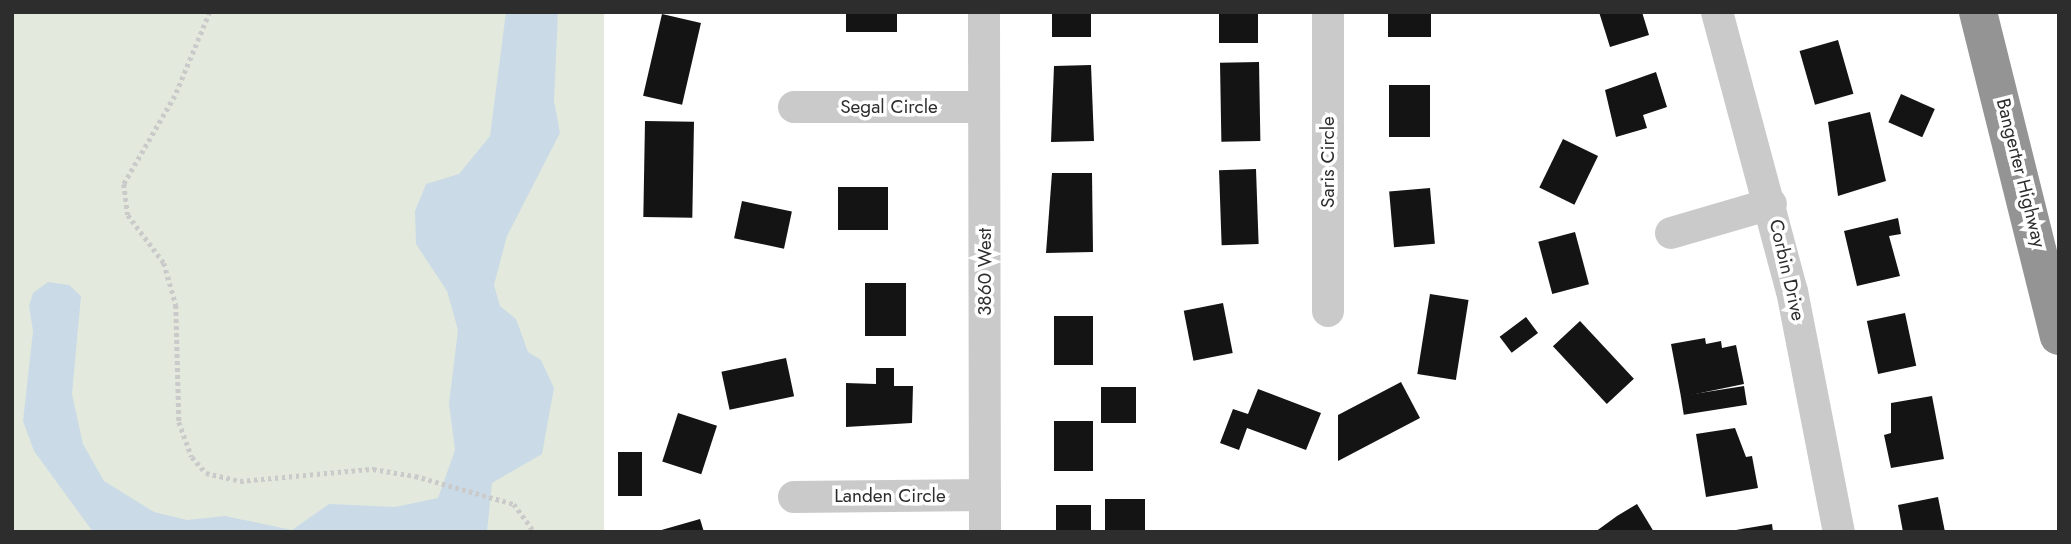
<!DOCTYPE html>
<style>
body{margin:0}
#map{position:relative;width:2071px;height:544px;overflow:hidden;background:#fff;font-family:Jost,sans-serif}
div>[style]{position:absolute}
.green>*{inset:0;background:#e3e9dc;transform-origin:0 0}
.water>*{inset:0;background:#cadbe7}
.building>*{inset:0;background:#141414;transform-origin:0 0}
.path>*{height:4.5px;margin-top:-2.25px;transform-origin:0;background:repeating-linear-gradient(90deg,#cacaca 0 3.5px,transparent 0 7px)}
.street>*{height:32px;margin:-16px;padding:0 16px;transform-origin:16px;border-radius:16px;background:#cacaca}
.highway>*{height:38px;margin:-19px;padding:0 19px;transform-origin:19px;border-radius:19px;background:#949494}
span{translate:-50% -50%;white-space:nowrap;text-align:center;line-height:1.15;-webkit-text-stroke:7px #fff;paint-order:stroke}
.street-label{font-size:19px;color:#2d2d2d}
.frame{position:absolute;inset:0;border:14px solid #2d2d2d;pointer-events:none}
</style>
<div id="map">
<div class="green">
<div style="left:12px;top:12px;width:592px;height:520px"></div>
</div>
<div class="water">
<div style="clip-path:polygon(506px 12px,558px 12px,554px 101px,560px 133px,507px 236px,494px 285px,500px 306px,516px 319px,528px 352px,541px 360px,554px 388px,542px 454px,492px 483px,487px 532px,93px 532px,34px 451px,23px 421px,33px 331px,29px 306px,33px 293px,48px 282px,69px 285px,81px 296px,72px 394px,83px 444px,104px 481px,154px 512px,187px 520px,225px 516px,292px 530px,329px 504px,395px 507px,438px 498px,455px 450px,449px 403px,458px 330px,447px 291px,416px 244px,415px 211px,426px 184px,459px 174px,490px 136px)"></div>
</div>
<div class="building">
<div style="left:846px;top:12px;width:51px;height:20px"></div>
<div style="left:1052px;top:12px;width:39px;height:25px"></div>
<div style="left:1219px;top:12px;width:39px;height:31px"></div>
<div style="left:1388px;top:12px;width:43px;height:25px"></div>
<div style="clip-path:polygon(1599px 12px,1642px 12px,1649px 35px,1610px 47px)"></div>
<div style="left:662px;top:14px;width:40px;height:84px;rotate:13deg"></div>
<div style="left:1838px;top:40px;width:56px;height:40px;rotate:74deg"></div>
<div style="left:1259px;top:62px;width:79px;height:39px;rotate:89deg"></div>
<div style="clip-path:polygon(1091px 65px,1094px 141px,1051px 142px,1054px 66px)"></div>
<div style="clip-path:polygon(1656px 72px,1667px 107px,1643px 115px,1647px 128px,1616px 137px,1605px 90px)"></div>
<div style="left:1389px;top:85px;width:41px;height:52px"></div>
<div style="left:1901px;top:94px;width:37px;height:31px;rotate:24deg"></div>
<div style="clip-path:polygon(1870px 112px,1886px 181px,1838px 196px,1828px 122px)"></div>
<div style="left:645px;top:121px;width:49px;height:96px;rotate:1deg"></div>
<div style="left:1563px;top:139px;width:39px;height:54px;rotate:26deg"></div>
<div style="left:1256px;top:169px;width:75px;height:37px;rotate:88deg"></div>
<div style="clip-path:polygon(1052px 173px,1092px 173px,1093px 252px,1046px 253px)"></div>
<div style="left:838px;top:187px;width:50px;height:43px"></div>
<div style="left:1430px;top:188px;width:56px;height:41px;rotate:85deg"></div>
<div style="left:742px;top:201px;width:51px;height:38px;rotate:12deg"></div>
<div style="clip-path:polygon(1898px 218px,1901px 234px,1889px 236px,1900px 276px,1857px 286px,1844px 231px)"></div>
<div style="left:1575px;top:232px;width:54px;height:38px;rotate:75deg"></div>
<div style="left:865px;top:283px;width:41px;height:53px"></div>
<div style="left:1430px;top:294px;width:39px;height:81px;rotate:9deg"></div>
<div style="left:1223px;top:303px;width:51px;height:40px;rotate:79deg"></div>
<div style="left:1905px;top:313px;width:54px;height:39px;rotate:78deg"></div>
<div style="left:1054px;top:316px;width:39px;height:49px"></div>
<div style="left:1526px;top:317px;width:20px;height:33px;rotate:53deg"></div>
<div style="left:1580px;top:321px;width:79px;height:37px;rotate:47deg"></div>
<div style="clip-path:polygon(1705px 338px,1706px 344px,1721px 341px,1722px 348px,1736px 345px,1744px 384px,1681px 397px,1671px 344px)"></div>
<div style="left:786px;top:358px;width:39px;height:66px;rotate:78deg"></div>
<div style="clip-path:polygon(876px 368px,894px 368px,894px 386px,913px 386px,912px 423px,846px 427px,846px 383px,876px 384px)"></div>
<div style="clip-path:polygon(1401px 382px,1420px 418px,1338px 461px,1338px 415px)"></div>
<div style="left:1744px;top:386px;width:19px;height:64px;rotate:81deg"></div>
<div style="left:1136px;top:387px;width:36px;height:35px;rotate:90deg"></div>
<div style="clip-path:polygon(1258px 389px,1321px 413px,1306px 450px,1247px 428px,1239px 450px,1220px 443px,1233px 409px,1248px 414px)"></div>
<div style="clip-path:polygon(1932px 396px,1944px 459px,1891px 468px,1884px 435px,1891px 433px,1891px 403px)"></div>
<div style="left:678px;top:413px;width:41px;height:51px;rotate:18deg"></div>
<div style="left:1054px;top:421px;width:39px;height:50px"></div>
<div style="clip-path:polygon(1735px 428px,1746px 457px,1752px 456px,1758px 488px,1706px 497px,1696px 434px)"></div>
<div style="left:618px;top:452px;width:24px;height:44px"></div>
<div style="clip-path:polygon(1938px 497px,1945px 532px,1903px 532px,1898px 505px)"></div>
<div style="left:1145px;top:499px;width:33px;height:40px;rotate:90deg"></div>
<div style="clip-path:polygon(1637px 504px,1654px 532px,1595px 532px,1617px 516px)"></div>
<div style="left:1091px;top:505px;width:27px;height:35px;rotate:90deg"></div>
<div style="clip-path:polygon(700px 519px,704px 532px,658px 532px,658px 531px)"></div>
<div style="clip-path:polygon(1772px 524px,1773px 532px,1736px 532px,1736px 530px)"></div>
</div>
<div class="path">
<div style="left:210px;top:12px;width:91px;rotate:112.6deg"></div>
<div style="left:175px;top:96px;width:102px;rotate:120.1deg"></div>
<div style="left:124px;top:184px;width:31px;rotate:83deg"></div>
<div style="left:128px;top:215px;width:60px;rotate:53.1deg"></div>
<div style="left:164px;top:263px;width:44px;rotate:74.1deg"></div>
<div style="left:176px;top:305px;width:117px;rotate:88.5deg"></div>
<div style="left:179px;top:422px;width:37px;rotate:70deg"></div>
<div style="left:192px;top:457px;width:21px;rotate:49deg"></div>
<div style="left:206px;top:473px;width:35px;rotate:13deg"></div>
<div style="left:240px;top:481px;width:134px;rotate:-5.2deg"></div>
<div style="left:373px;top:469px;width:43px;rotate:9.5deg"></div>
<div style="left:415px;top:476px;width:103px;rotate:15.8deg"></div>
<div style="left:514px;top:504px;width:34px;rotate:54deg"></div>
</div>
<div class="street">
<div style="left:984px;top:12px;width:520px;rotate:89.89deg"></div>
<div style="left:1328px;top:12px;width:299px;rotate:90deg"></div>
<div style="left:1717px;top:12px;width:289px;rotate:75deg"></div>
<div style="left:1792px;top:291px;width:246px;rotate:79deg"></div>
<div style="left:794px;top:107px;width:190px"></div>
<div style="left:1671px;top:233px;width:104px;rotate:-16.2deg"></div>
<div style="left:794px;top:497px;width:191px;rotate:-0.6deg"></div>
</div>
<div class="highway">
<div style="left:1978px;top:12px;width:334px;rotate:76deg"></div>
</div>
<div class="street-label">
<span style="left:889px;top:107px">Segal Circle</span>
<span style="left:1328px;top:162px;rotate:-90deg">Saris Circle</span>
<span style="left:2021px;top:173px;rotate:76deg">Bangerter Highway</span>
<span style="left:1787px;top:270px;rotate:77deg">Corbin Drive</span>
<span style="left:985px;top:272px;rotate:-90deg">3860 West</span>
<span style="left:890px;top:496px">Landen Circle</span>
</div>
<div class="frame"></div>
</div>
